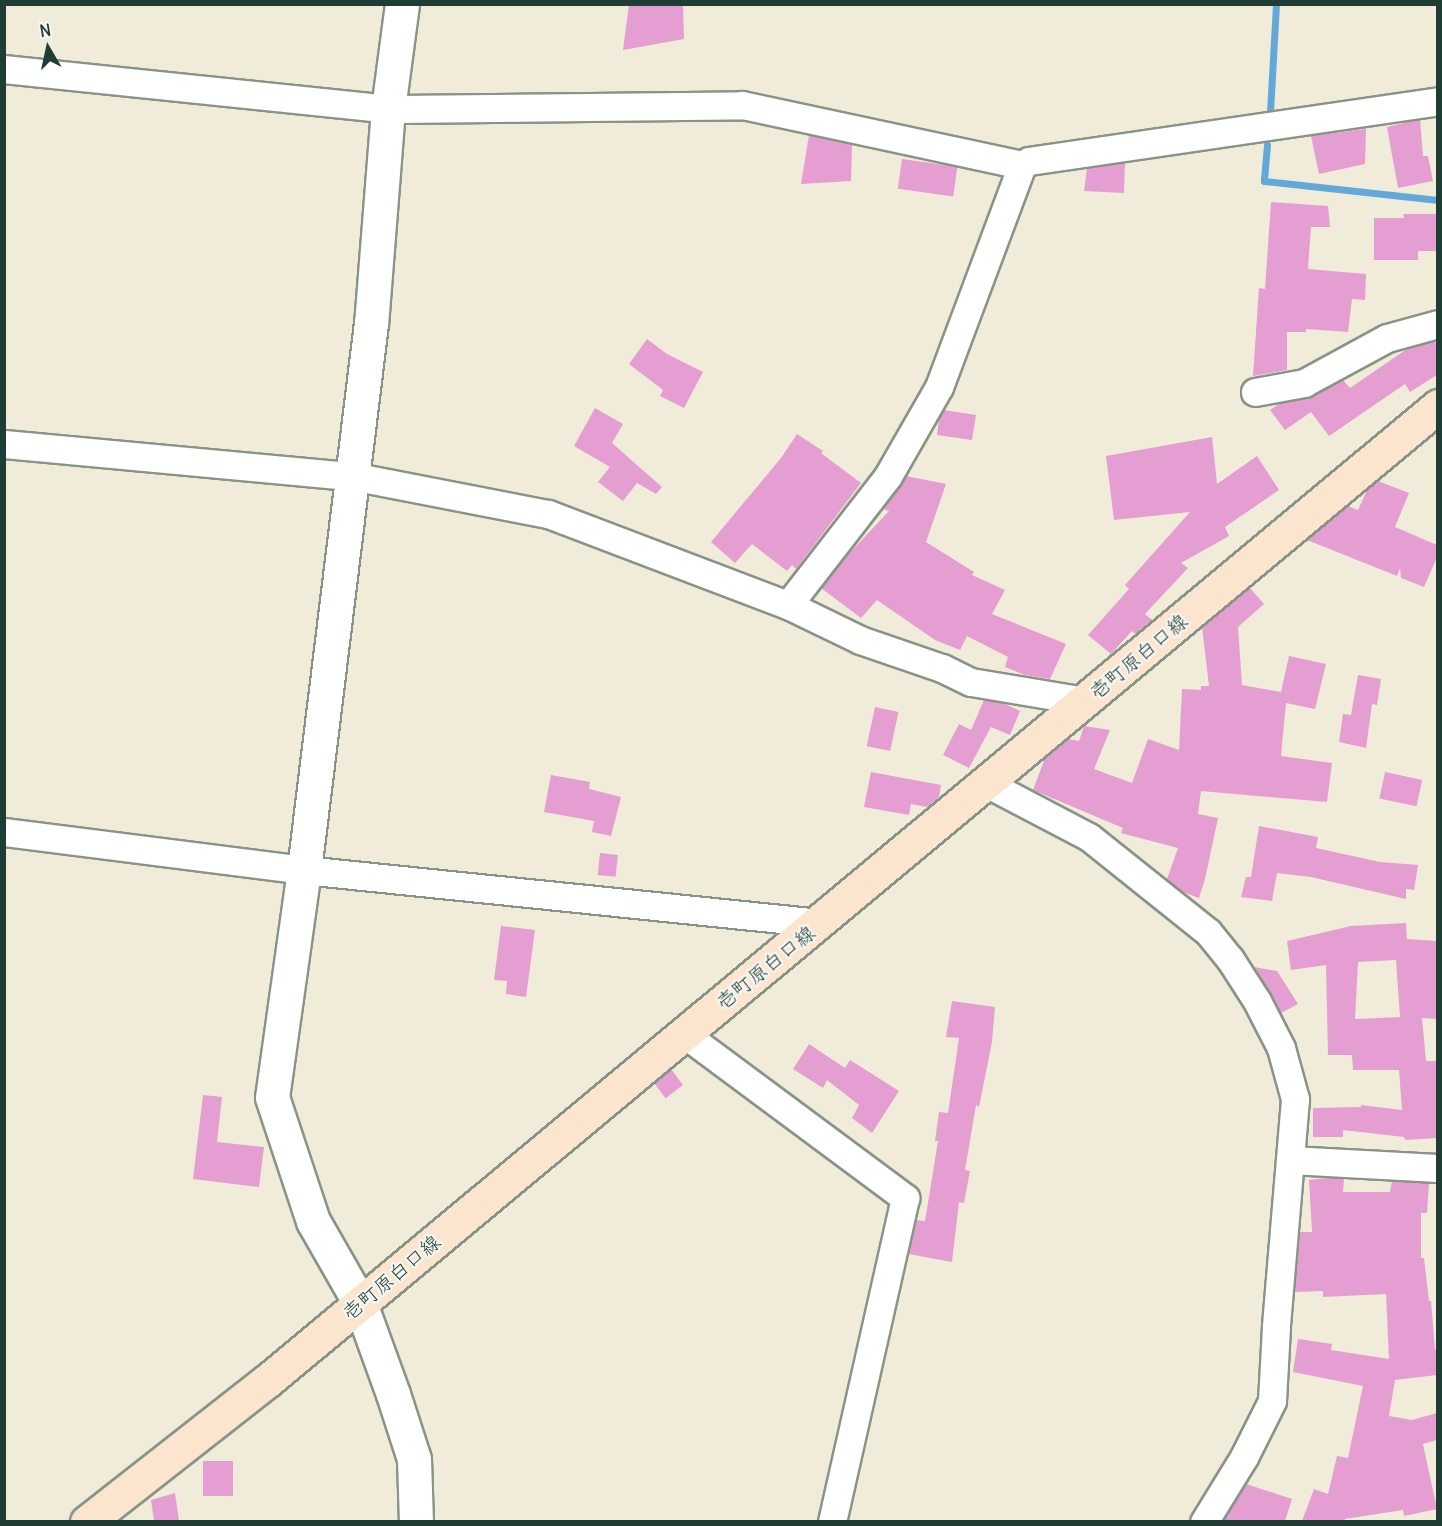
<!DOCTYPE html>
<meta charset="utf-8">
<style>
body{margin:0}
#map{position:relative;width:1442px;height:1526px;overflow:hidden;background:#f0ecd9;font-family:Delius,"Klee One",sans-serif}
div>[style]{position:absolute}
.stream>*{height:7px;margin:-3.5px;padding:0 3.5px;transform-origin:3.5px;border-radius:3.5px;background:#63a8d9}
.building>*{inset:0;background:#e49ed1;transform-origin:0 0}
.roads{filter:drop-shadow(2px 0 #889486) drop-shadow(-2px 0 #889486) drop-shadow(0 2px #889486) drop-shadow(0 -2px #889486)}
.minor>*{height:27px;margin:-13.5px;padding:0 13.5px;transform-origin:13.5px;border-radius:13.5px;background:#fff}
.tertiary>*{height:33px;margin:-16.5px;padding:0 16.5px;transform-origin:16.5px;border-radius:16.5px;background:#fff}
.secondary>*{height:33px;margin:-16.5px;padding:0 16.5px;transform-origin:16.5px;border-radius:16.5px;background:#fbe5cf}
span{translate:-50% -50%;white-space:nowrap;text-align:center;line-height:1.15;-webkit-text-stroke:4.5px #f6f6f2;paint-order:stroke}
.street-label{font-size:20px;color:#1f3d34}
.frame{position:absolute;inset:0;border:6px solid #1f3d34;pointer-events:none}
.north{position:absolute;left:18px;top:18px;width:60px;height:60px;-webkit-text-stroke:4px #f6f6f2;paint-order:stroke;rotate:351deg;font-size:16px;font-weight:700;line-height:24px;text-align:center;color:#1f3d34}
.north::after{content:'';display:block;margin:auto;width:21px;height:27px;background:#1f3d34;clip-path:polygon(50% 0,100% 100%,50% 72%,0 100%)}
</style>
<div id="map">
<div class="stream">
<div style="left:1270px;top:112px;width:108px;rotate:-86.8deg"></div>
<div style="left:1267px;top:145px;width:36px;rotate:95deg"></div>
<div style="left:1264px;top:181px;width:175px;rotate:6.2deg"></div>
</div>
<div class="building">
<div style="clip-path:polygon(629px 4px,683px 4px,684px 39px,623px 50px)"></div>
<div style="clip-path:polygon(1420px 119px,1423px 156px,1428px 156px,1433px 181px,1398px 188px,1387px 127px)"></div>
<div style="clip-path:polygon(1366px 129px,1365px 164px,1319px 174px,1311px 136px)"></div>
<div style="clip-path:polygon(809px 135px,852px 145px,851px 181px,801px 184px)"></div>
<div style="left:902px;top:159px;width:56px;height:30px;rotate:8deg"></div>
<div style="clip-path:polygon(1125px 163px,1124px 193px,1084px 191px,1087px 168px)"></div>
<div style="clip-path:polygon(1271px 202px,1328px 206px,1330px 227px,1311px 227px,1308px 269px,1366px 274px,1365px 300px,1352px 299px,1348px 332px,1306px 329px,1306px 332px,1287px 332px,1287px 370px,1253px 376px,1259px 288px,1265px 289px)"></div>
<div style="clip-path:polygon(1403px 214px,1437px 214px,1437px 251px,1418px 251px,1418px 260px,1374px 260px,1374px 218px,1404px 218px)"></div>
<div style="clip-path:polygon(647px 339px,667px 354px,703px 372px,684px 408px,660px 396px,663px 390px,629px 364px)"></div>
<div style="clip-path:polygon(1434px 341px,1437px 345px,1437px 375px,1410px 392px,1405px 384px,1329px 436px,1311px 412px,1285px 430px,1270px 410px,1280px 403px,1310px 398px,1343px 380px,1350px 388px,1407px 349px)"></div>
<div style="clip-path:polygon(595px 408px,623px 424px,612px 443px,662px 487px,656px 494px,637px 483px,623px 501px,598px 482px,610px 467px,574px 446px)"></div>
<div style="clip-path:polygon(944px 410px,976px 415px,972px 440px,937px 435px,939px 419px)"></div>
<div style="clip-path:polygon(797px 434px,823px 451px,821px 453px,861px 483px,796px 569px,792px 565px,787px 571px,752px 544px,735px 563px,711px 542px,781px 458px)"></div>
<div style="clip-path:polygon(1212px 437px,1217px 484px,1257px 456px,1279px 490px,1225px 527px,1229px 536px,1181px 563px,1188px 568px,1145px 614px,1152px 620px,1135px 634px,1132px 631px,1111px 654px,1088px 635px,1129px 589px,1125px 585px,1190px 512px,1114px 520px,1106px 456px)"></div>
<div style="clip-path:polygon(906px 476px,946px 484px,926px 542px,974px 572px,972px 575px,1005px 590px,992px 614px,1066px 644px,1050px 679px,1025px 675px,1005px 667px,1008px 657px,967px 636px,960px 650px,935px 640px,877px 600px,861px 618px,821px 588px,841px 562px,889px 511px,883px 509px)"></div>
<div style="clip-path:polygon(1378px 481px,1409px 493px,1395px 527px,1437px 545px,1437px 557px,1424px 587px,1401px 578px,1400px 568px,1397px 576px,1307px 540px,1348px 506px,1358px 510px,1367px 490px)"></div>
<div style="clip-path:polygon(1249px 587px,1264px 604px,1238px 627px,1242px 685px,1281px 692px,1289px 656px,1326px 664px,1315px 709px,1286px 703px,1281px 756px,1332px 763px,1327px 802px,1201px 791px,1198px 814px,1218px 818px,1205px 879px,1199px 898px,1183px 892px,1167px 879px,1178px 848px,1121px 833px,1123px 828px,1033px 790px,1045px 758px,1068px 739px,1079px 741px,1084px 726px,1110px 730px,1094px 769px,1132px 783px,1148px 739px,1179px 750px,1182px 689px,1201px 690px,1201px 686px,1209px 686px,1202px 627px)"></div>
<div style="clip-path:polygon(1358px 675px,1381px 679px,1377px 705px,1372px 704px,1366px 748px,1339px 742px,1343px 714px,1351px 715px)"></div>
<div style="clip-path:polygon(984px 700px,1005px 704px,1020px 711px,1010px 735px,991px 727px,969px 768px,943px 755px,959px 724px,971px 730px)"></div>
<div style="left:875px;top:707px;width:24px;height:40px;rotate:12deg"></div>
<div style="clip-path:polygon(871px 772px,941px 785px,939px 797px,927px 807px,911px 804px,909px 815px,864px 807px)"></div>
<div style="left:1385px;top:772px;width:38px;height:27px;rotate:12deg"></div>
<div style="clip-path:polygon(551px 775px,590px 782px,589px 789px,621px 797px,611px 836px,592px 832px,594px 821px,544px 812px)"></div>
<div style="clip-path:polygon(1259px 826px,1318px 837px,1316px 848px,1380px 862px,1418px 865px,1414px 890px,1406px 889px,1406px 899px,1311px 877px,1277px 873px,1272px 901px,1241px 897px,1246px 877px,1251px 877px)"></div>
<div style="left:600px;top:853px;width:18px;height:22px;rotate:6deg"></div>
<div style="clip-path:polygon(evenodd,1406px 923px,1407px 939px,1437px 941px,1437px 1019px,1422px 1018px,1426px 1061px,1437px 1061px,1437px 1138px,1405px 1140px,1404px 1137px,1343px 1130px,1343px 1137px,1313px 1137px,1313px 1108px,1361px 1107px,1361px 1105px,1402px 1110px,1399px 1070px,1353px 1070px,1352px 1055px,1328px 1055px,1326px 965px,1291px 970px,1287px 941px,1351px 926px,1406px 923px,1396px 960px,1400px 1017px,1355px 1019px,1358px 962px,1396px 960px)"></div>
<div style="clip-path:polygon(501px 926px,535px 930px,526px 997px,506px 994px,507px 981px,494px 980px)"></div>
<div style="clip-path:polygon(1254px 967px,1277px 971px,1298px 1004px,1281px 1013px)"></div>
<div style="clip-path:polygon(952px 1001px,995px 1007px,992px 1042px,979px 1107px,976px 1105px,965px 1170px,970px 1171px,964px 1203px,959px 1202px,952px 1262px,909px 1254px,916px 1220px,925px 1221px,938px 1141px,935px 1141px,939px 1112px,948px 1113px,959px 1038px,946px 1037px)"></div>
<div style="clip-path:polygon(809px 1044px,845px 1068px,850px 1060px,899px 1091px,872px 1133px,852px 1118px,859px 1105px,827px 1080px,823px 1088px,793px 1069px)"></div>
<div style="left:671px;top:1069px;width:20px;height:22px;rotate:53deg"></div>
<div style="clip-path:polygon(203px 1095px,222px 1097px,217px 1142px,264px 1147px,259px 1187px,193px 1179px)"></div>
<div style="clip-path:polygon(1327px 1178px,1344px 1179px,1343px 1192px,1390px 1192px,1392px 1181px,1429px 1183px,1427px 1213px,1421px 1213px,1421px 1258px,1424px 1258px,1429px 1301px,1431px 1301px,1435px 1350px,1437px 1349px,1437px 1375px,1395px 1380px,1389px 1416px,1412px 1420px,1437px 1413px,1437px 1440px,1423px 1444px,1437px 1509px,1404px 1516px,1403px 1510px,1345px 1519px,1344px 1521px,1302px 1521px,1314px 1489px,1328px 1494px,1337px 1456px,1348px 1458px,1363px 1386px,1293px 1372px,1298px 1339px,1332px 1344px,1331px 1350px,1389px 1359px,1386px 1294px,1323px 1297px,1323px 1291px,1295px 1292px,1300px 1232px,1312px 1232px,1309px 1180px)"></div>
<div style="left:203px;top:1461px;width:30px;height:35px"></div>
<div style="clip-path:polygon(1246px 1484px,1292px 1499px,1285px 1521px,1223px 1521px)"></div>
<div style="clip-path:polygon(175px 1493px,179px 1521px,154px 1521px,151px 1500px)"></div>
</div>
<div class="roads">
<div class="minor">
<div style="left:4px;top:69px;width:386px;rotate:5.9deg"></div>
<div style="left:388px;top:109px;width:354px;rotate:-0.6deg"></div>
<div style="left:742px;top:105px;width:286px;rotate:12.1deg"></div>
<div style="left:1255px;top:392px;width:50px;rotate:-10.4deg"></div>
<div style="left:1304px;top:383px;width:94px;rotate:-28.5deg"></div>
<div style="left:1387px;top:338px;width:53px;rotate:-15.4deg"></div>
<div style="left:4px;top:444px;width:349px;rotate:5.3deg"></div>
<div style="left:352px;top:476px;width:200px;rotate:11deg"></div>
<div style="left:548px;top:514px;width:257px;rotate:20.8deg"></div>
<div style="left:788px;top:605px;width:80px;rotate:25.9deg"></div>
<div style="left:860px;top:640px;width:87px;rotate:18.9deg"></div>
<div style="left:942px;top:668px;width:32px;rotate:26deg"></div>
<div style="left:971px;top:682px;width:116px;rotate:9.5deg"></div>
<div style="left:788px;top:605px;width:163px;rotate:-52.2deg"></div>
<div style="left:888px;top:476px;width:103px;rotate:-60.2deg"></div>
<div style="left:939px;top:387px;width:237px;rotate:-69.5deg"></div>
<div style="left:1022px;top:165px;width:8px;rotate:-30deg"></div>
<div style="left:1029px;top:161px;width:413px;rotate:-8.3deg"></div>
<div style="left:986px;top:783px;width:116px;rotate:27.7deg"></div>
<div style="left:1089px;top:837px;width:152px;rotate:38.6deg"></div>
<div style="left:1208px;top:932px;width:35px;rotate:51deg"></div>
<div style="left:1230px;top:959px;width:50px;rotate:57.3deg"></div>
<div style="left:1257px;top:1001px;width:53px;rotate:62.9deg"></div>
<div style="left:1281px;top:1048px;width:53px;rotate:74.6deg"></div>
<div style="left:1295px;top:1099px;width:229px;rotate:94.8deg"></div>
<div style="left:1276px;top:1327px;width:74px;rotate:93.1deg"></div>
<div style="left:1272px;top:1401px;width:63px;rotate:116.6deg"></div>
<div style="left:1244px;top:1457px;width:76px;rotate:121.6deg"></div>
<div style="left:4px;top:832px;width:302px;rotate:7.2deg"></div>
<div style="left:304px;top:870px;width:519px;rotate:5.86deg"></div>
<div style="left:683px;top:1033px;width:277px;rotate:36.6deg"></div>
<div style="left:905px;top:1198px;width:332px;rotate:102.7deg"></div>
<div style="left:1290px;top:1160px;width:148px;rotate:3.1deg"></div>
</div>
<div class="tertiary">
<div style="left:402px;top:4px;width:106px;rotate:97.6deg"></div>
<div style="left:388px;top:109px;width:215px;rotate:94.5deg"></div>
<div style="left:371px;top:323px;width:551px;rotate:96.98deg"></div>
<div style="left:304px;top:870px;width:229px;rotate:98deg"></div>
<div style="left:272px;top:1097px;width:131px;rotate:71.7deg"></div>
<div style="left:313px;top:1221px;width:95px;rotate:60.2deg"></div>
<div style="left:360px;top:1303px;width:97px;rotate:70.1deg"></div>
<div style="left:393px;top:1394px;width:68px;rotate:72.1deg"></div>
<div style="left:414px;top:1459px;width:63px;rotate:88.2deg"></div>
</div>
<div class="secondary">
<div style="left:87px;top:1522px;width:229px;rotate:-38.1deg"></div>
<div style="left:267px;top:1381px;width:1524px;rotate:-39.78deg"></div>
</div>
</div>
<div class="street-label">
<span style="left:1138px;top:656px;rotate:-40deg">壱町原白口線</span>
<span style="left:765px;top:967px;rotate:-39deg">壱町原白口線</span>
<span style="left:391px;top:1277px;rotate:-40deg">壱町原白口線</span>
</div>
<div class="frame"></div>
<div class="north">N</div>
</div>
